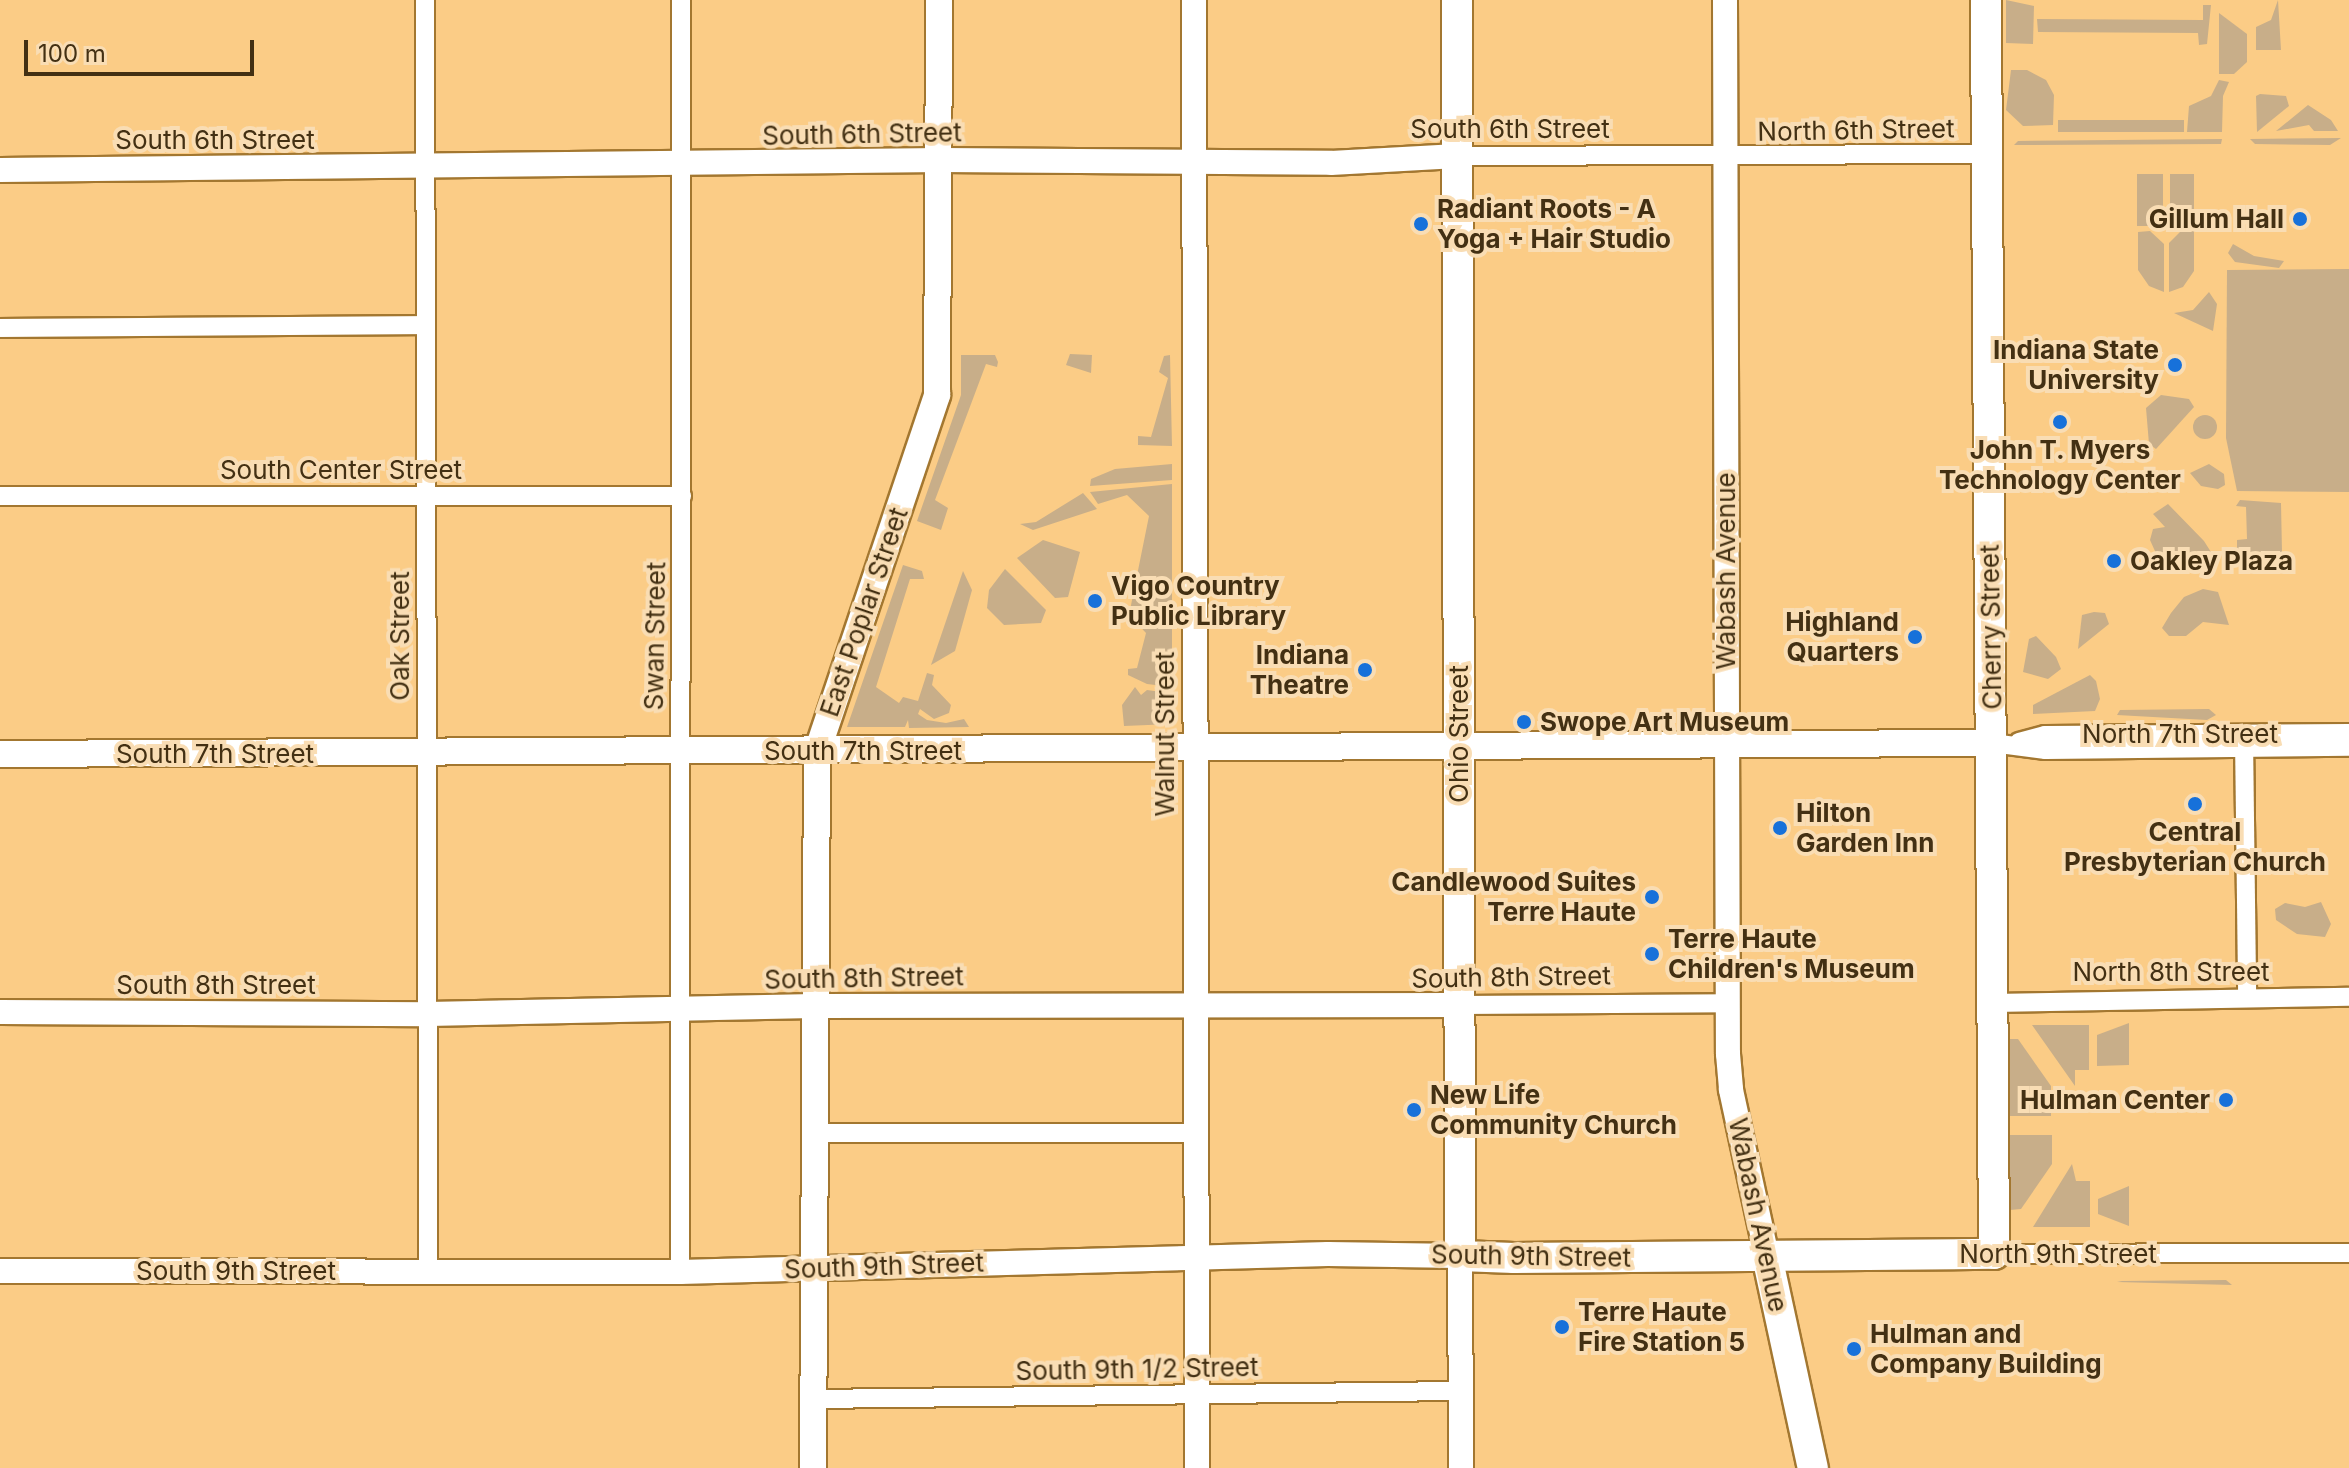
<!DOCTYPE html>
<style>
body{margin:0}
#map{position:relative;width:2349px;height:1468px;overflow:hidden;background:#fbcc86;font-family:Inter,sans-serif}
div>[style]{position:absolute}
.green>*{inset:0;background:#c8ae89;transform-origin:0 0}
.round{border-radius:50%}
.roads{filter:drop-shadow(2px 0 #a37730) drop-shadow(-2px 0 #a37730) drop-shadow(0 2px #a37730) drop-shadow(0 -2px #a37730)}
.minor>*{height:18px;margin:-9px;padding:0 9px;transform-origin:9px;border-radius:9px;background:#fff}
.tertiary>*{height:24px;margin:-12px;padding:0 12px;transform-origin:12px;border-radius:12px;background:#fff}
.secondary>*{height:26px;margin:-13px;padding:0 13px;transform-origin:13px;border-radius:13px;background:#fff}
.primary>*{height:30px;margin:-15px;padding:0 15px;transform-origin:15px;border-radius:15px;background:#fff}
.dots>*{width:22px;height:22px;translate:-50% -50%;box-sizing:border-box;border:4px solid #f9ddb4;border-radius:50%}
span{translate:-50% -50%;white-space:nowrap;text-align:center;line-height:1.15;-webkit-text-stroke:8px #f9ddb4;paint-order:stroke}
.street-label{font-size:26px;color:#433013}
.poi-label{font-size:26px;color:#433013;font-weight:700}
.left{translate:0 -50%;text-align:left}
.right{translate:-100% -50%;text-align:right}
.scale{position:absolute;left:24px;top:40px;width:230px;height:36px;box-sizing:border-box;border:4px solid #433013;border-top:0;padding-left:10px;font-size:24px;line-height:28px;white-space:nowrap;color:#433013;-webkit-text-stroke:6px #f9ddb4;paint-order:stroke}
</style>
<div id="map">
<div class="green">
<div style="clip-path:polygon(2006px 0,2034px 6px,2033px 44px,2006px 43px)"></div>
<div style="clip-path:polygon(2278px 0,2281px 50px,2256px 50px,2256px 27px,2271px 20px)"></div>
<div style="clip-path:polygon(2203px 5px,2211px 5px,2207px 44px,2199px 45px,2198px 33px,2038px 32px,2037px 19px,2203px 20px)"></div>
<div style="clip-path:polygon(2219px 13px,2247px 34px,2247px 62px,2234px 74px,2219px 74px)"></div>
<div style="clip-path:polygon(2011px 70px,2027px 70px,2046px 80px,2054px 95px,2053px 125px,2023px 126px,2006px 110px)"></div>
<div style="clip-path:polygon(2219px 80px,2229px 82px,2223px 96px,2222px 132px,2187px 132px,2189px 106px,2211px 96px)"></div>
<div style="clip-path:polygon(2260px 94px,2286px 96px,2289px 106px,2257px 132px,2256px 96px)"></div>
<div style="clip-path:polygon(2308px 105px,2331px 120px,2338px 131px,2314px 131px,2309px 125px,2276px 131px)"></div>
<div style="left:2058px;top:120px;width:126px;height:12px"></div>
<div style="clip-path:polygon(2341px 138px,2330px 145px,2255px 144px,2250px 139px)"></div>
<div style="clip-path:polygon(2222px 139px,2221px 144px,2014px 145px,2018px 141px)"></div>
<div style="clip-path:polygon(2137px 174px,2163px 174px,2163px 213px,2150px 226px,2137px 226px)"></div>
<div style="clip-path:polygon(2170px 174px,2194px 174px,2194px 226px,2181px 226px,2170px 214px)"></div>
<div style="clip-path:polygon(2150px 231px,2164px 244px,2164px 292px,2149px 286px,2138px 270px,2138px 232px)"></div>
<div style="clip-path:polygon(2194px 231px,2194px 271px,2183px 287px,2169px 292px,2169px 243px,2180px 232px)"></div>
<div style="clip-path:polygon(2233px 244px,2254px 256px,2284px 261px,2279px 268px,2235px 262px,2228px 253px)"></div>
<div style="clip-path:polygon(2349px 269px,2349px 492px,2237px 491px,2226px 438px,2227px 270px)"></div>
<div style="clip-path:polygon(2209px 292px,2217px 304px,2213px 331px,2174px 313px,2193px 310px)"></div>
<div style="clip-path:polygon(1070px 354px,1092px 355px,1091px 373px,1066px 365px)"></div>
<div style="clip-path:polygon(961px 355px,995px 355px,998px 362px,997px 367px,986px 364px,935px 500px,948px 508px,941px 530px,917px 521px,961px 395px)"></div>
<div style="clip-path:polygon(1170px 355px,1172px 446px,1138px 445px,1138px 436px,1151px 437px,1168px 378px,1159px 372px,1164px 356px)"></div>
<div style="clip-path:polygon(2161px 395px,2189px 399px,2194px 407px,2156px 449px,2149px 444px,2146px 408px)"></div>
<div class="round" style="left:2193px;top:415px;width:24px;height:24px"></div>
<div style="clip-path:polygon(1172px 464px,1172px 480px,1090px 486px,1091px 479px,1115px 469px)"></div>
<div style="clip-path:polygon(2209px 464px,2224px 474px,2225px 485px,2218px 489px,2201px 486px,2190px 473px)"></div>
<div style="clip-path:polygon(1172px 484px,1172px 671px,1164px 686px,1147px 684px,1128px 675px,1128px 669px,1137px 668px,1146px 633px,1129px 615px,1149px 516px,1127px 495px,1098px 504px,1090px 492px)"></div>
<div style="clip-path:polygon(1083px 493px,1097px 509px,1033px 530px,1020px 524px,1036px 522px)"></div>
<div style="clip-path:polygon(2240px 500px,2281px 503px,2282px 552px,2237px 552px,2237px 540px,2247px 539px,2246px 507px,2236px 506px)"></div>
<div style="clip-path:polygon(2168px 504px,2204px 541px,2216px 560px,2203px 567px,2163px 569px,2150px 540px,2153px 529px,2165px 527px,2153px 514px)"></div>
<div style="clip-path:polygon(1043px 540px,1080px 552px,1068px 597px,1055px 598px,1017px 558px)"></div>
<div style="clip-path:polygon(903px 565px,922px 571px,924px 579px,910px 579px,876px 687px,899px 703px,903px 697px,918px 701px,927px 673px,934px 675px,932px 685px,951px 705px,949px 713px,934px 719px,920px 709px,918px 714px,927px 720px,946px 723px,964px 719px,969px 727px,909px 728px,908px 720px,905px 727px,847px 727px)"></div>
<div style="clip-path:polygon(1005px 569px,1046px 610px,1041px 623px,1004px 625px,987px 608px,989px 590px)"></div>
<div style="clip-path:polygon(963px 571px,972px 590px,955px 651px,931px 665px)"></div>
<div style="clip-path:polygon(2203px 589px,2218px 592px,2229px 625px,2203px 622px,2186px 636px,2169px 636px,2162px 628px,2171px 613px,2184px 597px)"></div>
<div style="clip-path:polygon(2094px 612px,2105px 613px,2109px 624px,2078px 649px,2082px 615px)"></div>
<div style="clip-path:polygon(2036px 636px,2056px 657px,2061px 669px,2048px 679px,2023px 672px,2029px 639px)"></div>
<div style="clip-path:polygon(2090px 675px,2096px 681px,2100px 699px,2095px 711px,2033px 714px,2033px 705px)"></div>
<div style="clip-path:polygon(1135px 687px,1141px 695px,1147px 690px,1169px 693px,1172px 724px,1124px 726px,1122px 705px)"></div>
<div style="clip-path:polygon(2209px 709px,2216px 715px,2207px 720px,2117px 715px,2120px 710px)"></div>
<div style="clip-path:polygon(2321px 902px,2331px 924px,2325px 937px,2297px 934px,2276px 920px,2275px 909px,2285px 903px,2305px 907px)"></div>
<div style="clip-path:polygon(2129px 1023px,2129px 1065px,2097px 1066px,2097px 1035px)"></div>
<div style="clip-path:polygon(2032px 1025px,2089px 1025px,2089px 1070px,2075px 1070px,2075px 1086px)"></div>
<div style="clip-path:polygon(2009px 1039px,2018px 1039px,2051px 1086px,2051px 1116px,2009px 1116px)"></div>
<div style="clip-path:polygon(2009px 1135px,2052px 1135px,2052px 1164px,2021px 1209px,2010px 1210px)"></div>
<div style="clip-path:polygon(2072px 1164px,2076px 1181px,2090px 1181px,2090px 1227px,2033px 1227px)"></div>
<div style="clip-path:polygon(2129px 1186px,2129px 1226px,2098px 1214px,2098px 1199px)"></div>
<div style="clip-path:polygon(2226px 1280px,2232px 1285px,2117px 1282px,2122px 1281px)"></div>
</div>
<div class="roads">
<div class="minor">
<div style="left:425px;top:0;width:1271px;rotate:89.86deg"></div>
<div style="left:1457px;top:156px;width:530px;rotate:-0.22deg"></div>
<div style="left:0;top:328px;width:426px;rotate:-0.4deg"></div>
<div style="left:0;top:496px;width:682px"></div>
<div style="left:2244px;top:737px;width:260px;rotate:89.3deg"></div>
<div style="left:2019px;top:742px;width:27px;rotate:-15deg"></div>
<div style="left:2045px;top:735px;width:304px;rotate:-0.4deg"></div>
<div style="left:1992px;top:743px;width:54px;rotate:7.4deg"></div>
<div style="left:2046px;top:750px;width:303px;rotate:-0.6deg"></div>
<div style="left:1993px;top:1003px;width:356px;rotate:-1deg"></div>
<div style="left:1460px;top:1005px;width:268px;rotate:-0.4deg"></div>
<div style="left:815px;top:1133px;width:382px"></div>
<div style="left:1994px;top:1254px;width:355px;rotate:-0.2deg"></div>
<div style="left:680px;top:1272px;width:1272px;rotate:-89.95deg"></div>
<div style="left:813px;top:1399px;width:648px;rotate:-0.71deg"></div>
</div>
<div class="tertiary">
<div style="left:1194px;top:0;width:1468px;rotate:89.88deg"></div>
<div style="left:1725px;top:0;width:1054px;rotate:89.84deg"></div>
<div style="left:1728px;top:1054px;width:36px;rotate:85deg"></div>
<div style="left:1731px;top:1090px;width:170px;rotate:77.8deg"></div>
<div style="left:0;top:170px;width:942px;rotate:-0.61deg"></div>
<div style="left:942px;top:160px;width:389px;rotate:0.4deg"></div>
<div style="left:1331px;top:163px;width:126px;rotate:-3.2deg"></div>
<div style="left:0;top:1012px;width:428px;rotate:0.3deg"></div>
<div style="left:428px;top:1014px;width:386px;rotate:-1.2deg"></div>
<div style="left:814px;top:1006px;width:646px;rotate:-0.09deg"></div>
<div style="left:0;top:1271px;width:680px;rotate:0.08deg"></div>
<div style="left:680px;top:1272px;width:648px;rotate:-1.59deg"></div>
<div style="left:1328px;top:1254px;width:132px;rotate:0.9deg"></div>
<div style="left:1460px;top:1256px;width:212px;rotate:89.7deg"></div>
</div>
<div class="secondary">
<div style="left:0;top:754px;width:1992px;rotate:-0.32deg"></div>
<div style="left:813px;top:1468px;width:716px;rotate:-89.68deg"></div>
<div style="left:817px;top:752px;width:377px;rotate:-71.4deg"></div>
<div style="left:937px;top:395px;width:395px;rotate:-89.7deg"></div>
</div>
<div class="primary">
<div style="left:1457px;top:0;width:1256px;rotate:89.86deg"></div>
<div style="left:1460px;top:1256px;width:54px;rotate:2.1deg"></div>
<div style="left:1514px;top:1258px;width:480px;rotate:-0.5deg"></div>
<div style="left:1994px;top:1254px;width:1254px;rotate:-90.37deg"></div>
<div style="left:1767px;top:1256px;width:217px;rotate:77.8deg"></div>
</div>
</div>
<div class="dots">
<div style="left:2300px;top:219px;background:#1771da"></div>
<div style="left:1421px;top:224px;background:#1771da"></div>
<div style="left:2175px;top:365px;background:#1771da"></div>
<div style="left:2060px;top:422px;background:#1771da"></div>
<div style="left:2114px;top:561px;background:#1771da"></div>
<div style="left:1095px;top:601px;background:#1771da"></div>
<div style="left:1915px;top:637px;background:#1771da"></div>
<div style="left:1365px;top:670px;background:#1771da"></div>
<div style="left:1524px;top:722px;background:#1771da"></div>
<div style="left:2195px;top:804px;background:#1771da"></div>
<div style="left:1780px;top:828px;background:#1771da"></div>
<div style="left:1652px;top:897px;background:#1771da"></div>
<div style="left:1652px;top:954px;background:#1771da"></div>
<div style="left:2226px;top:1100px;background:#1771da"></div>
<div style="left:1414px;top:1110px;background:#1771da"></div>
<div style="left:1562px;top:1327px;background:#1771da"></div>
<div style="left:1854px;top:1349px;background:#1771da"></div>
</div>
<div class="street-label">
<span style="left:1510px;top:129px">South 6th Street</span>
<span style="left:1856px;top:130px;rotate:-1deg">North 6th Street</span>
<span style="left:862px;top:134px;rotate:-1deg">South 6th Street</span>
<span style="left:215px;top:140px">South 6th Street</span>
<span style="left:341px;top:470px">South Center Street</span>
<span style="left:1726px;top:571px;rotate:-90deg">Wabash Avenue</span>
<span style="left:864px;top:612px;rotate:-71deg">East Poplar Street</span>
<span style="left:1991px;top:627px;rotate:-91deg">Cherry Street</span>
<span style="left:400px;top:636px;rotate:-90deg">Oak Street</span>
<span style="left:655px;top:636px;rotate:-89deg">Swan Street</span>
<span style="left:1165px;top:734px;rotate:-90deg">Walnut Street</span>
<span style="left:1459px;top:734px;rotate:-90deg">Ohio Street</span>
<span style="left:2180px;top:734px">North 7th Street</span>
<span style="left:863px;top:751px">South 7th Street</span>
<span style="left:215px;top:754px">South 7th Street</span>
<span style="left:2171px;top:972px">North 8th Street</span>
<span style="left:1511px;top:977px;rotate:-1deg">South 8th Street</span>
<span style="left:864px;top:978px;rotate:-1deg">South 8th Street</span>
<span style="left:216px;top:985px">South 8th Street</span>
<span style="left:1758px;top:1215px;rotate:78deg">Wabash Avenue</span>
<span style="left:2058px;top:1254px">North 9th Street</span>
<span style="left:1531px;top:1256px;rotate:1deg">South 9th Street</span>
<span style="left:884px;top:1266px;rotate:-2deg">South 9th Street</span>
<span style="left:236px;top:1271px">South 9th Street</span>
<span style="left:1137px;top:1369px;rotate:-1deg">South 9th 1/2 Street</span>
</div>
<div class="poi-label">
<span class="left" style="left:1437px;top:224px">Radiant Roots - A<br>Yoga + Hair Studio</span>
<span class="right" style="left:2284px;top:219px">Gillum Hall</span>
<span class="right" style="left:2159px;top:365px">Indiana State<br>University</span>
<span style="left:2060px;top:465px">John T. Myers<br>Technology Center</span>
<span class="left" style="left:2130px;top:561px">Oakley Plaza</span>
<span class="left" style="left:1111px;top:601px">Vigo Country<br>Public Library</span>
<span class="right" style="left:1899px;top:637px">Highland<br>Quarters</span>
<span class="right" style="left:1349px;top:670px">Indiana<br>Theatre</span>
<span class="left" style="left:1540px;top:722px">Swope Art Museum</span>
<span class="left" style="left:1796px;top:828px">Hilton<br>Garden Inn</span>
<span style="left:2195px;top:847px">Central<br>Presbyterian Church</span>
<span class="right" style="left:1636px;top:897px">Candlewood Suites<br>Terre Haute</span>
<span class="left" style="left:1668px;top:954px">Terre Haute<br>Children's Museum</span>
<span class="left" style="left:1430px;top:1110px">New Life<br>Community Church</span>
<span class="right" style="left:2210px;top:1100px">Hulman Center</span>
<span class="left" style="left:1578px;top:1327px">Terre Haute<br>Fire Station 5</span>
<span class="left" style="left:1870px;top:1349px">Hulman and<br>Company Building</span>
</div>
<div class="scale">100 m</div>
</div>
